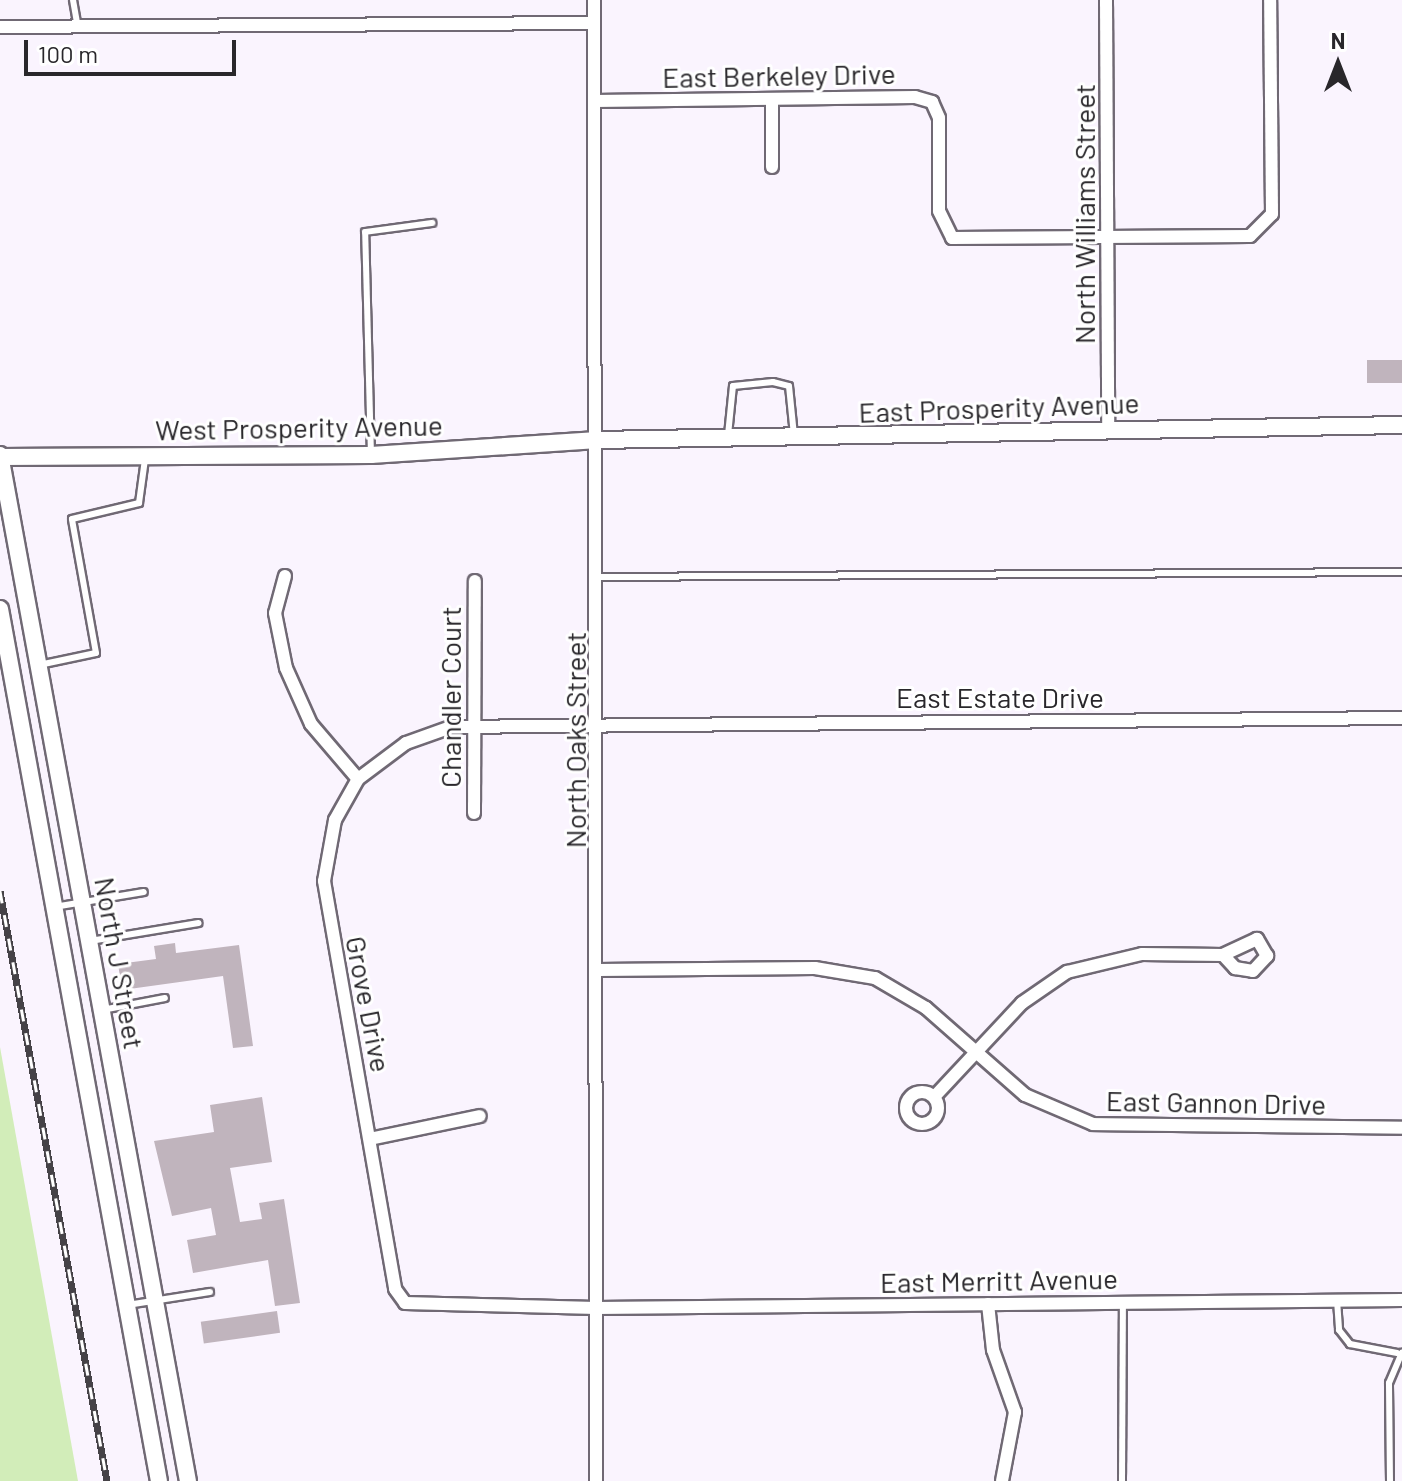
<!DOCTYPE html>
<style>
body{margin:0}
#map{position:relative;width:1402px;height:1481px;overflow:hidden;background:#faf4fe;font-family:Barlow,sans-serif}
div>[style]{position:absolute}
.green>*{inset:0;background:#d2edb9}
.building>*{inset:0;background:#c0b4bd;transform-origin:0 0}
.roads{filter:drop-shadow(2px 0 #706974) drop-shadow(-2px 0 #706974) drop-shadow(0 2px #706974) drop-shadow(0 -2px #706974)}
.service>*{height:6px;margin:-3px;padding:0 3px;transform-origin:3px;border-radius:3px;background:#fff}
.minor>*{height:12px;margin:-6px;padding:0 6px;transform-origin:6px;border-radius:6px;background:#fff}
.minor>.ring{margin:-6px;padding:0;box-sizing:content-box;background:none;border:12px solid #fff;border-radius:50%}
.secondary>*{height:16px;margin:-8px;padding:0 8px;transform-origin:8px;border-radius:8px;background:#fff}
.rail>*{height:7px;margin-top:-3.5px;transform-origin:0;background:repeating-linear-gradient(90deg,#fff 0 12px,#454247 0 24px);box-sizing:border-box;border-block:2px solid #454247}
span{translate:-50% -50%;white-space:nowrap;text-align:center;line-height:1.15;-webkit-text-stroke:6px #fff;paint-order:stroke}
.street-label{font-size:28px;color:#29272b}
.north{position:absolute;left:1298px;top:24px;width:80px;height:80px;-webkit-text-stroke:6px #fff;paint-order:stroke;rotate:0deg;font-size:22px;font-weight:700;line-height:32px;text-align:center;color:#29272b}
.north::after{content:'';display:block;margin:auto;width:28px;height:36px;background:#29272b;clip-path:polygon(50% 0,100% 100%,50% 72%,0 100%)}
.scale{position:absolute;left:24px;top:40px;width:212px;height:36px;box-sizing:border-box;border:4px solid #29272b;border-top:0;padding-left:10px;font-size:24px;line-height:28px;white-space:nowrap;color:#29272b;-webkit-text-stroke:6px #fff;paint-order:stroke}
</style>
<div id="map">
<div class="green">
<div style="clip-path:polygon(0 1047px,78px 1481px,0 1481px)"></div>
</div>
<div class="building">
<div style="left:1402px;top:360px;width:23px;height:35px;rotate:90deg"></div>
<div style="clip-path:polygon(175px 943px,176px 953px,239px 945px,253px 1046px,233px 1048px,223px 976px,122px 990px,118px 964px,156px 959px,154px 946px)"></div>
<div style="clip-path:polygon(262px 1097px,272px 1162px,230px 1168px,240px 1222px,262px 1219px,259px 1203px,284px 1199px,300px 1303px,275px 1306px,268px 1260px,193px 1273px,187px 1240px,216px 1235px,211px 1208px,172px 1216px,154px 1141px,214px 1132px,210px 1105px)"></div>
<div style="left:277px;top:1311px;width:22px;height:77px;rotate:82deg"></div>
</div>
<div class="roads">
<div class="service">
<div style="left:73px;top:0;width:27px;rotate:80deg"></div>
<div style="left:728px;top:435px;width:49px;rotate:-84.2deg"></div>
<div style="left:733px;top:386px;width:40px;rotate:-5.7deg"></div>
<div style="left:773px;top:382px;width:16px;rotate:14deg"></div>
<div style="left:789px;top:386px;width:49px;rotate:84.2deg"></div>
<div style="left:371px;top:455px;width:223px;rotate:-91.5deg"></div>
<div style="left:365px;top:232px;width:68px;rotate:-7.7deg"></div>
<div style="left:600px;top:577px;width:802px;rotate:-0.36deg"></div>
<div style="left:39px;top:665px;width:58px;rotate:-11.9deg"></div>
<div style="left:96px;top:653px;width:136px;rotate:-100.2deg"></div>
<div style="left:72px;top:519px;width:69px;rotate:-13.4deg"></div>
<div style="left:139px;top:503px;width:44px;rotate:-82.2deg"></div>
<div style="left:54px;top:907px;width:91px;rotate:-9.5deg"></div>
<div style="left:90px;top:941px;width:110px;rotate:-9.4deg"></div>
<div style="left:102px;top:1010px;width:64px;rotate:-10.8deg"></div>
<div style="left:1337px;top:1300px;width:30px;rotate:86deg"></div>
<div style="left:1339px;top:1330px;width:18px;rotate:52deg"></div>
<div style="left:1350px;top:1344px;width:48px;rotate:10.8deg"></div>
<div style="left:127px;top:1305px;width:84px;rotate:-8.9deg"></div>
<div style="left:1122px;top:1481px;width:179px;rotate:-89.7deg"></div>
<div style="left:1390px;top:1481px;width:98px;rotate:-90.6deg"></div>
<div style="left:1389px;top:1383px;width:33px;rotate:-67deg"></div>
</div>
<div class="minor">
<div style="left:594px;top:0;width:1481px;rotate:89.92deg"></div>
<div style="left:1106px;top:0;width:428px;rotate:89.7deg"></div>
<div style="left:0;top:27px;width:594px;rotate:-0.39deg"></div>
<div style="left:595px;top:101px;width:320px;rotate:-0.7deg"></div>
<div style="left:915px;top:97px;width:18px;rotate:16deg"></div>
<div style="left:932px;top:102px;width:17px;rotate:66deg"></div>
<div style="left:939px;top:118px;width:93px;rotate:90deg"></div>
<div style="left:939px;top:211px;width:30px;rotate:64deg"></div>
<div style="left:952px;top:238px;width:298px;rotate:-0.4deg"></div>
<div style="left:1250px;top:236px;width:31px;rotate:-45deg"></div>
<div style="left:1272px;top:214px;width:214px;rotate:-90.5deg"></div>
<div style="left:772px;top:101px;width:66px;rotate:90deg"></div>
<div style="left:285px;top:576px;width:38px;rotate:105deg"></div>
<div style="left:275px;top:613px;width:56px;rotate:78.7deg"></div>
<div style="left:286px;top:668px;width:61px;rotate:65.9deg"></div>
<div style="left:311px;top:724px;width:72px;rotate:49.5deg"></div>
<div style="left:1402px;top:718px;width:951px;rotate:179.46deg"></div>
<div style="left:451px;top:727px;width:48px;rotate:160.4deg"></div>
<div style="left:406px;top:743px;width:60px;rotate:143.1deg"></div>
<div style="left:358px;top:779px;width:47px;rotate:119.3deg"></div>
<div style="left:335px;top:820px;width:62px;rotate:100.2deg"></div>
<div style="left:324px;top:881px;width:414px;rotate:80.1deg"></div>
<div style="left:395px;top:1289px;width:17px;rotate:54deg"></div>
<div style="left:405px;top:1303px;width:191px;rotate:1.5deg"></div>
<div style="left:596px;top:1308px;width:806px;rotate:-0.57deg"></div>
<div style="left:474px;top:813px;width:232px;rotate:-89.8deg"></div>
<div style="left:598px;top:970px;width:217px;rotate:-0.5deg"></div>
<div style="left:815px;top:968px;width:61px;rotate:9.5deg"></div>
<div style="left:875px;top:978px;width:59px;rotate:30.5deg"></div>
<div style="left:926px;top:1008px;width:132px;rotate:41.3deg"></div>
<div style="left:1025px;top:1095px;width:74px;rotate:23.1deg"></div>
<div style="left:1093px;top:1124px;width:309px;rotate:0.7deg"></div>
<div class="ring" style="left:906px;top:1092px;width:20px;height:20px"></div>
<div style="left:935px;top:1096px;width:127px;rotate:-46.9deg"></div>
<div style="left:1022px;top:1003px;width:55px;rotate:-34.6deg"></div>
<div style="left:1067px;top:972px;width:77px;rotate:-13.5deg"></div>
<div style="left:1142px;top:954px;width:81px;rotate:0.7deg"></div>
<div style="left:1223px;top:955px;width:18px;rotate:47deg"></div>
<div style="left:1235px;top:968px;width:18px;rotate:9deg"></div>
<div style="left:1253px;top:971px;width:21px;rotate:-47deg"></div>
<div style="left:1267px;top:956px;width:20px;rotate:-120deg"></div>
<div style="left:1257px;top:939px;width:38px;rotate:155deg"></div>
<div style="left:370px;top:1139px;width:112px;rotate:-11.8deg"></div>
<div style="left:988px;top:1304px;width:46px;rotate:83.8deg"></div>
<div style="left:993px;top:1350px;width:66px;rotate:70.5deg"></div>
<div style="left:1015px;top:1412px;width:70px;rotate:100.7deg"></div>
</div>
<div class="secondary">
<div style="left:0;top:455px;width:1043px;rotate:79.62deg"></div>
<div style="left:0;top:457px;width:371px;rotate:-0.3deg"></div>
<div style="left:371px;top:455px;width:227px;rotate:-3.8deg"></div>
<div style="left:598px;top:440px;width:804px;rotate:-1.07deg"></div>
<div style="left:0;top:609px;width:886px;rotate:79.67deg"></div>
</div>
</div>
<div class="rail">
<div style="left:0;top:891px;width:600px;rotate:79.72deg"></div>
</div>
<div class="street-label">
<span style="left:779px;top:75px;rotate:-1deg">East Berkeley Drive</span>
<span style="left:1084px;top:214px;rotate:-90deg">North Williams Street</span>
<span style="left:999px;top:407px;rotate:-2deg">East Prosperity Avenue</span>
<span style="left:299px;top:427px;rotate:-1deg">West Prosperity Avenue</span>
<span style="left:450px;top:697px;rotate:-90deg">Chandler Court</span>
<span style="left:1000px;top:697px">East Estate Drive</span>
<span style="left:575px;top:740px;rotate:-90deg">North Oaks Street</span>
<span style="left:120px;top:963px;rotate:80deg">North J Street</span>
<span style="left:369px;top:1004px;rotate:79deg">Grove Drive</span>
<span style="left:1216px;top:1102px;rotate:1deg">East Gannon Drive</span>
<span style="left:999px;top:1280px;rotate:-1deg">East Merritt Avenue</span>
</div>
<div class="north">N</div>
<div class="scale">100 m</div>
</div>
